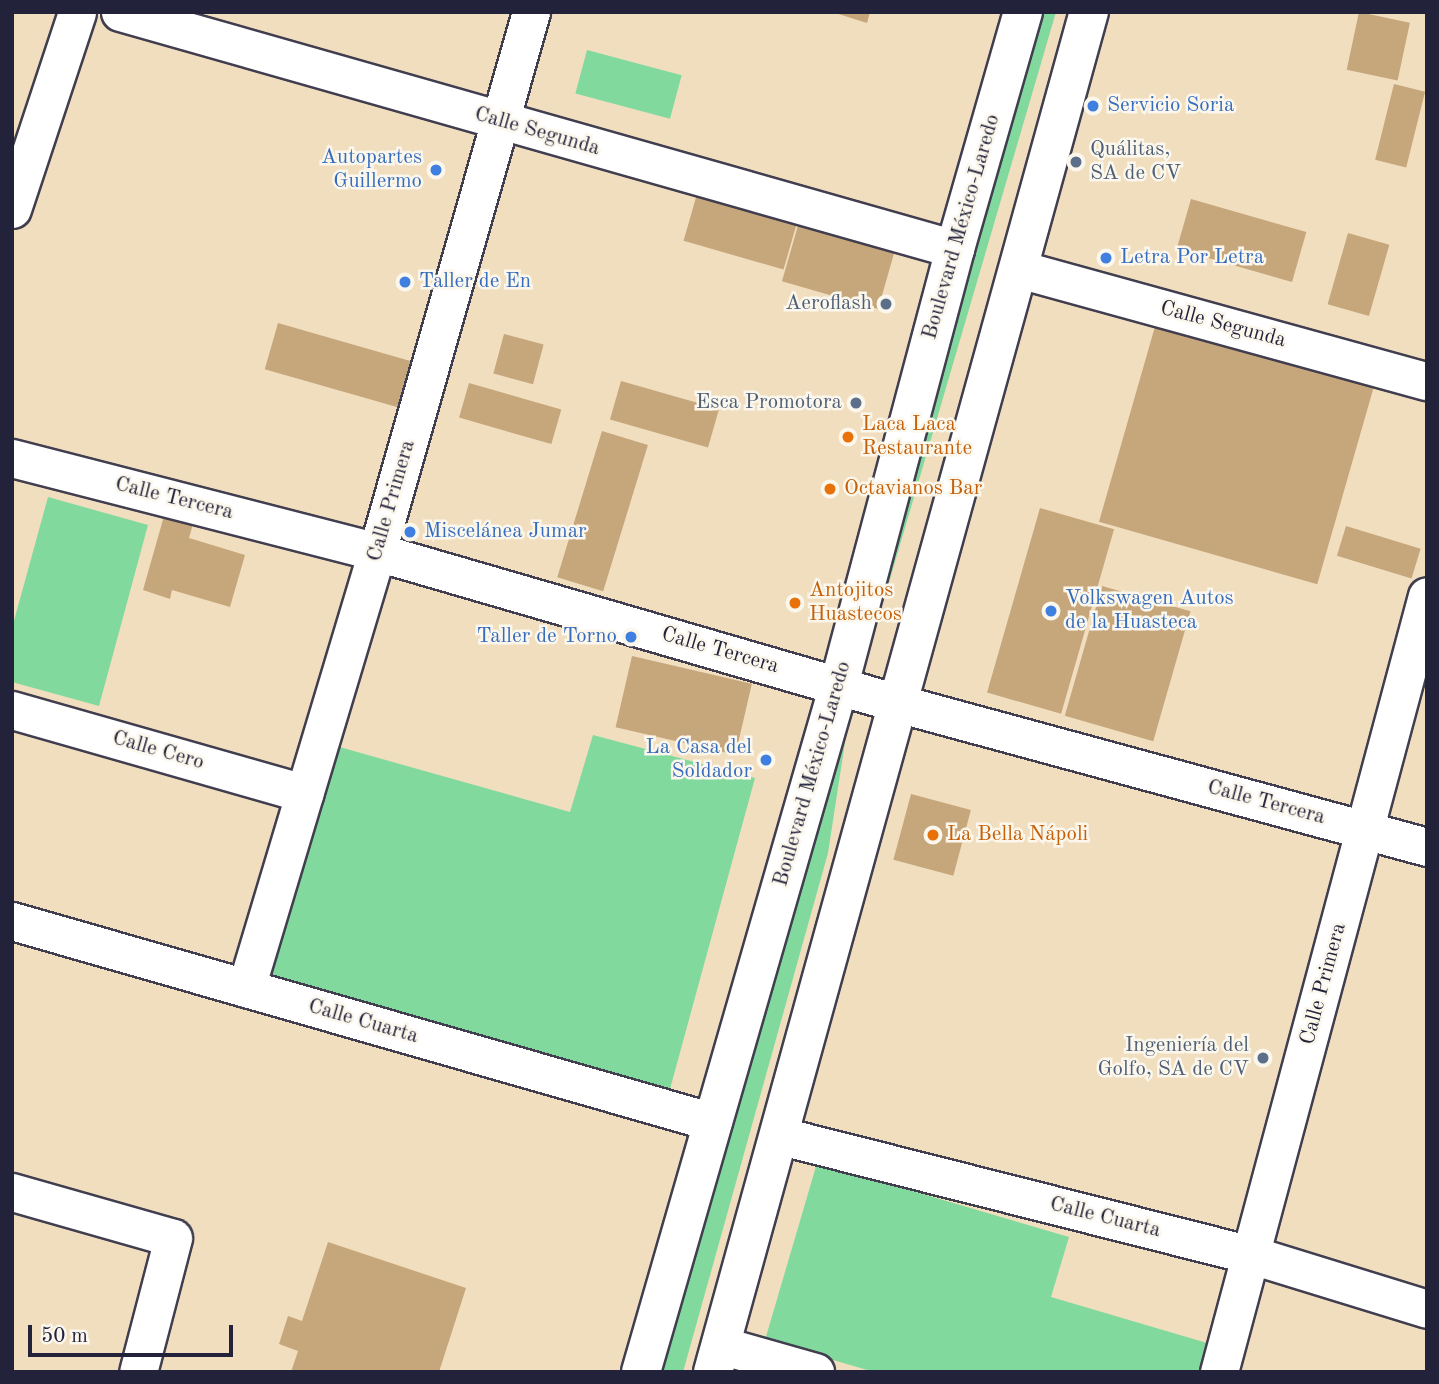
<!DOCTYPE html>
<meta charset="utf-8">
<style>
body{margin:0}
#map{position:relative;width:1439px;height:1384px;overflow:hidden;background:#f1debf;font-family:"Old Standard TT",serif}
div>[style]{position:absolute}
.green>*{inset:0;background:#81d99e;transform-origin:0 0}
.building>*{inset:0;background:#c6a67b;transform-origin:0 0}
.roads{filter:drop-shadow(2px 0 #413e4f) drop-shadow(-2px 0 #413e4f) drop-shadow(0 2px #413e4f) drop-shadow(0 -2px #413e4f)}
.minor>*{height:37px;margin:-18.5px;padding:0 18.5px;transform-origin:18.5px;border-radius:18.5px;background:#fff}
.major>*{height:38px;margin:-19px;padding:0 19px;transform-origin:19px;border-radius:19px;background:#fff}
.dots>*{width:19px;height:19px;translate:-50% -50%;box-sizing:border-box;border:4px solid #fbf7ec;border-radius:50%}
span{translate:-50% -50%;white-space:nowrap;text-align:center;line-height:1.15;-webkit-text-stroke:5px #fbf7ec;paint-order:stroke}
.shop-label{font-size:21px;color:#366cbe}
.left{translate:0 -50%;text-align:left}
.right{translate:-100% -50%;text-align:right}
.street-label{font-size:21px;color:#22223b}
.service-label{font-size:21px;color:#4e5e75}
.food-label{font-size:21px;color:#c56008}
.frame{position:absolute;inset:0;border:14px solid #22223b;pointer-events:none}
.scale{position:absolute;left:28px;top:1325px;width:205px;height:32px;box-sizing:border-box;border:4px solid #22223b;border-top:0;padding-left:9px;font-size:21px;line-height:24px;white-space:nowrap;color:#22223b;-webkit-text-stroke:5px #fbf7ec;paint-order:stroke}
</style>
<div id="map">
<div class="green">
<div style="clip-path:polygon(1037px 12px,1056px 12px,883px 603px,879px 601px)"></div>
<div style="left:587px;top:50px;width:98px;height:45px;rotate:15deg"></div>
<div style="clip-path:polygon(48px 497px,148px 525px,99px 706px,12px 682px,12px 628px)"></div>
<div style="clip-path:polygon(848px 723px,828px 853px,683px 1372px,662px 1372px,844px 725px)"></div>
<div style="clip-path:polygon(593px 735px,755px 778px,670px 1089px,266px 979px,336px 746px,570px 812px)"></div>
<div style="clip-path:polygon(817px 1163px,1069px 1237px,1051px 1297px,1207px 1343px,1199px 1372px,874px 1372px,765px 1340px)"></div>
</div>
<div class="building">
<div style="clip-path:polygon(832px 12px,870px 12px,867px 23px)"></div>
<div style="left:1359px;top:12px;width:52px;height:59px;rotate:12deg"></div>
<div style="left:1394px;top:84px;width:32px;height:78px;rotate:14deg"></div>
<div style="left:699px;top:187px;width:104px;height:56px;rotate:16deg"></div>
<div style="left:1191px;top:199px;width:120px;height:52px;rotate:16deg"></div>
<div style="left:801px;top:215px;width:100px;height:69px;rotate:16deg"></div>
<div style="left:1348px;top:233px;width:43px;height:74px;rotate:16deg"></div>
<div style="left:1158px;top:316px;width:227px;height:214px;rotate:16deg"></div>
<div style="left:278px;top:323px;width:143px;height:48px;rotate:16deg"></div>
<div style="left:504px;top:334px;width:41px;height:41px;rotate:15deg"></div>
<div style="left:621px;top:381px;width:102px;height:40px;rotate:16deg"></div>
<div style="left:469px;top:383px;width:96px;height:36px;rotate:16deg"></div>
<div style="left:602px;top:431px;width:48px;height:153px;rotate:17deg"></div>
<div style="left:1040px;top:508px;width:77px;height:192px;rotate:16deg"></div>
<div style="clip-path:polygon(166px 509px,195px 517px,189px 538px,245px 555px,230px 607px,172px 590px,170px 599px,143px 590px)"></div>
<div style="left:1346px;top:526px;width:78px;height:31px;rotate:17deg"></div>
<div style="left:1102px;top:586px;width:92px;height:135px;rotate:16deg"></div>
<div style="left:632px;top:656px;width:123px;height:73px;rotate:13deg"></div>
<div style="left:911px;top:794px;width:62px;height:68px;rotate:15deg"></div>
<div style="clip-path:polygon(328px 1242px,466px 1288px,439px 1372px,291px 1372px,298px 1351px,279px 1344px,288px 1316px,302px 1321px)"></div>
</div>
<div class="roads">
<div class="minor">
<div style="left:120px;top:12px;width:868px;rotate:15.85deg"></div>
<div style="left:12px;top:209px;width:207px;rotate:-71.7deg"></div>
<div style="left:1019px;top:269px;width:423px;rotate:15.4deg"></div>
<div style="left:12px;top:458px;width:377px;rotate:14.4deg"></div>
<div style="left:377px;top:552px;width:541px;rotate:16.19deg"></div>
<div style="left:897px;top:703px;width:549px;rotate:15.2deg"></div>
<div style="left:12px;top:710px;width:304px;rotate:15.9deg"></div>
<div style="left:12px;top:921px;width:729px;rotate:16deg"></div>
<div style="left:246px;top:988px;width:455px;rotate:-73.3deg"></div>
<div style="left:377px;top:552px;width:562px;rotate:-74.08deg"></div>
<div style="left:781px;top:1136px;width:486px;rotate:14.2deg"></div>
<div style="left:1252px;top:1255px;width:183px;rotate:17.1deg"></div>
<div style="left:12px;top:1192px;width:167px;rotate:15.9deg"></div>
<div style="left:173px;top:1238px;width:138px;rotate:104.6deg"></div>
<div style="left:720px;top:1345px;width:99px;rotate:15.9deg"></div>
<div style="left:1219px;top:1372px;width:803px;rotate:-75deg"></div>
</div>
<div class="major">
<div style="left:641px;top:1372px;width:715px;rotate:-73.92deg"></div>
<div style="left:839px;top:685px;width:451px;rotate:-75.1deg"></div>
<div style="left:955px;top:249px;width:247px;rotate:-74deg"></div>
<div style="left:713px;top:1372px;width:1411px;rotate:-74.55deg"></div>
</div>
</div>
<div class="dots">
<div style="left:1093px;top:106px;background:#3f7fe0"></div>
<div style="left:1076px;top:162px;background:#5c6f8a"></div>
<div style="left:436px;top:170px;background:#3f7fe0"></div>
<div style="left:1106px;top:258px;background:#3f7fe0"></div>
<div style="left:405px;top:282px;background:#3f7fe0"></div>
<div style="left:886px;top:304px;background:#5c6f8a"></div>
<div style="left:856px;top:403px;background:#5c6f8a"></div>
<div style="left:848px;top:437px;background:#e8710a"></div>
<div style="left:830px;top:489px;background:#e8710a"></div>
<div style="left:410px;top:532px;background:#3f7fe0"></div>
<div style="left:795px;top:603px;background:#e8710a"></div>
<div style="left:1051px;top:611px;background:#3f7fe0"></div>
<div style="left:631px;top:637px;background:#3f7fe0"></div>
<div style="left:766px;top:760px;background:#3f7fe0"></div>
<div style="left:933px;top:835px;background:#e8710a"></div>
<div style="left:1263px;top:1058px;background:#5c6f8a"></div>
</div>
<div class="shop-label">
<span class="left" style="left:1107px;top:106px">Servicio Soria</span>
<span class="right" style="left:422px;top:170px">Autopartes<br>Guillermo</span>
<span class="left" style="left:1120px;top:258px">Letra Por Letra</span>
<span class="left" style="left:419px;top:282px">Taller de En</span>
<span class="left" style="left:424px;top:532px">Miscelánea Jumar</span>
<span class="left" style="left:1065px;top:611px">Volkswagen Autos<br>de la Huasteca</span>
<span class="right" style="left:617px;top:637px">Taller de Torno</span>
<span class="right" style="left:752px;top:760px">La Casa del<br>Soldador</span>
</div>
<div class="street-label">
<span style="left:537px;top:132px;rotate:16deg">Calle Segunda</span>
<span style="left:962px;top:227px;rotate:-74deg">Boulevard México-Laredo</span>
<span style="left:1223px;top:325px;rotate:15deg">Calle Segunda</span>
<span style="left:174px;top:499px;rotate:14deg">Calle Tercera</span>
<span style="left:392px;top:501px;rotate:-74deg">Calle Primera</span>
<span style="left:720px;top:651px;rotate:16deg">Calle Tercera</span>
<span style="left:158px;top:751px;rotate:16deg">Calle Cero</span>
<span style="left:813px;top:774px;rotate:-74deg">Boulevard México-Laredo</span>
<span style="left:1266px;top:803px;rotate:15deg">Calle Tercera</span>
<span style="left:1324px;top:984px;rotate:-75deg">Calle Primera</span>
<span style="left:363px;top:1022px;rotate:16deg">Calle Cuarta</span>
<span style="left:1105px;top:1218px;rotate:14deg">Calle Cuarta</span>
</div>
<div class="service-label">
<span class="left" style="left:1090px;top:162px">Quálitas,<br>SA de CV</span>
<span class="right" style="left:872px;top:304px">Aeroflash</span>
<span class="right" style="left:842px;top:403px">Esca Promotora</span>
<span class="right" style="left:1249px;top:1058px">Ingeniería del<br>Golfo, SA de CV</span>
</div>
<div class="food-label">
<span class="left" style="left:862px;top:437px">Laca Laca<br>Restaurante</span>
<span class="left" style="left:844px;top:489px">Octavianos Bar</span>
<span class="left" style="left:809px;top:603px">Antojitos<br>Huastecos</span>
<span class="left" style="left:947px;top:835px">La Bella Nápoli</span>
</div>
<div class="frame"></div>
<div class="scale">50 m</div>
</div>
